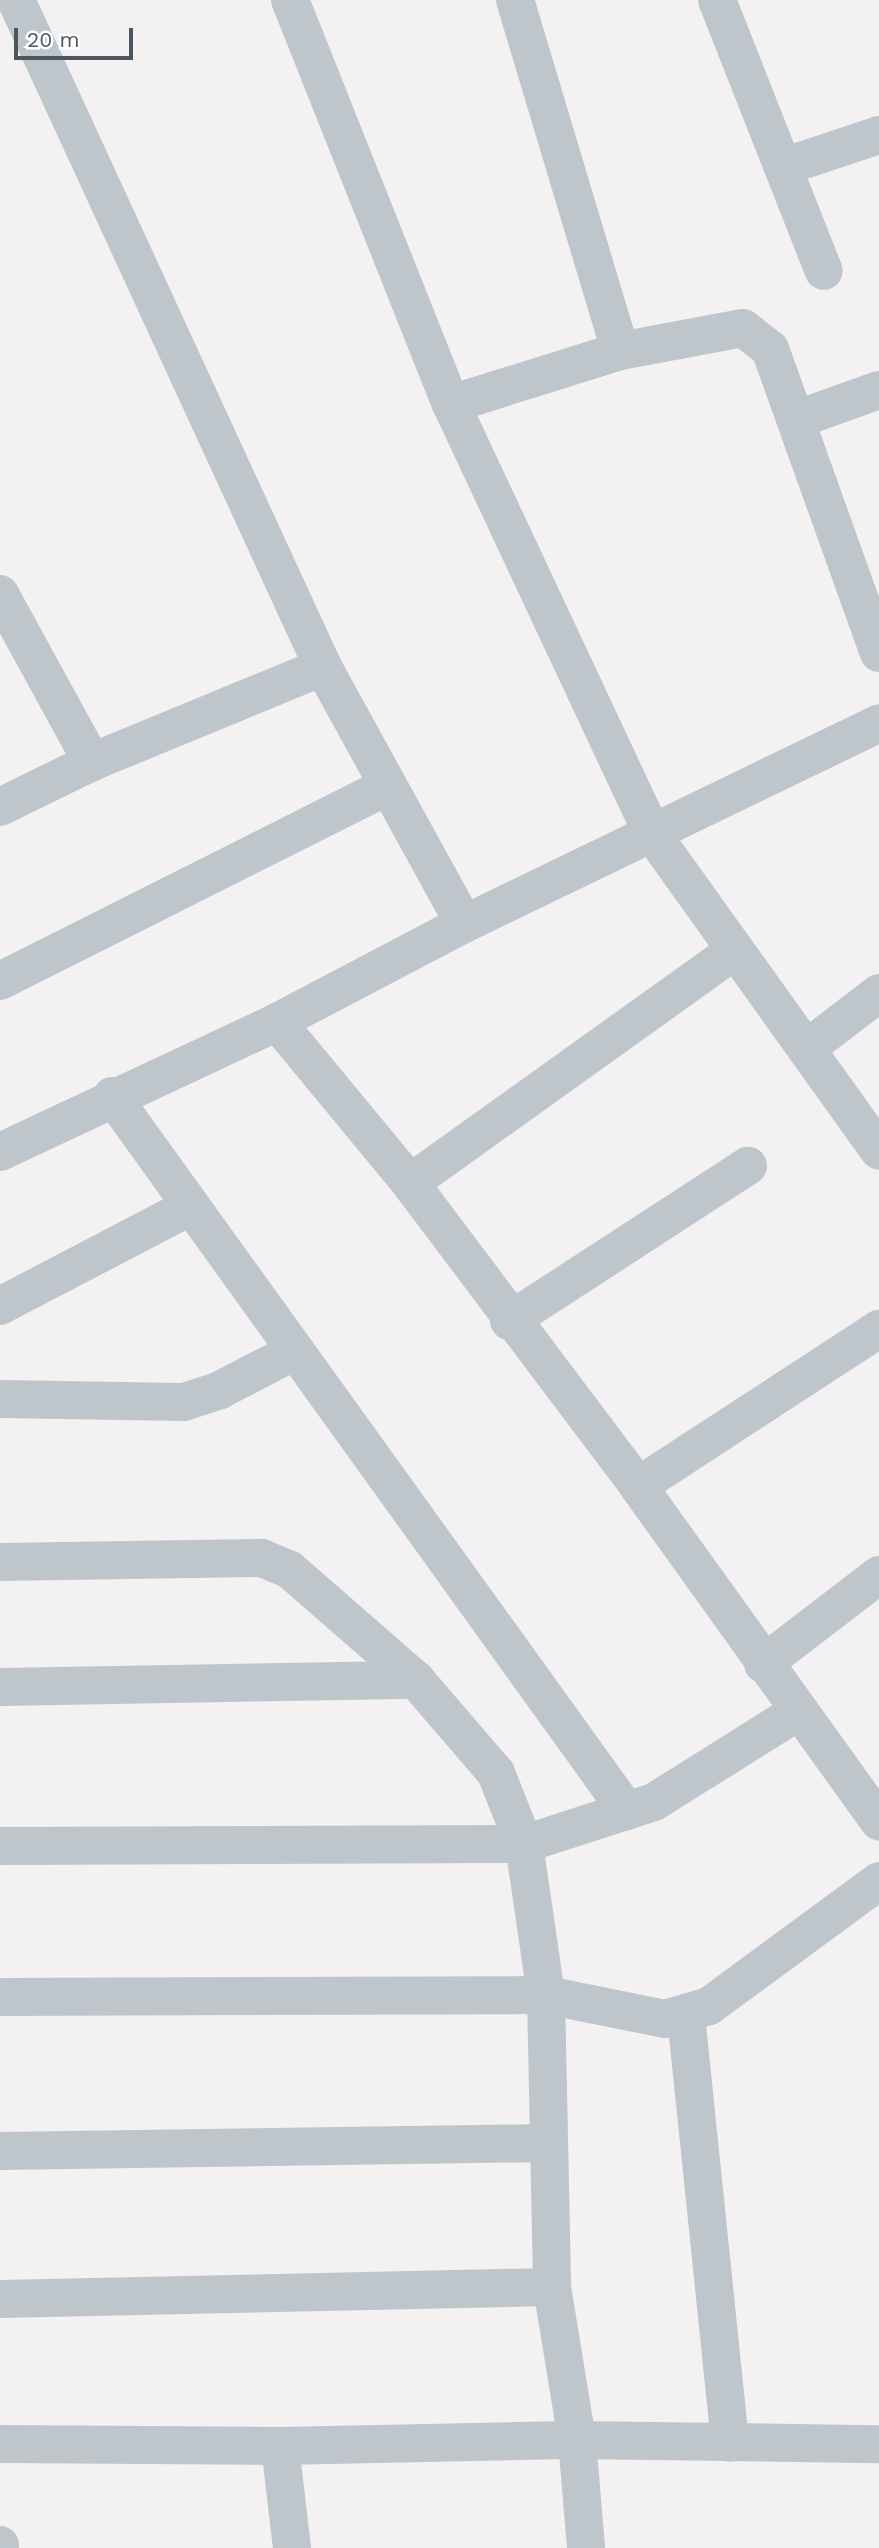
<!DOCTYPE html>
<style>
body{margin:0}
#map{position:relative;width:879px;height:2548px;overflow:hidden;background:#f3f1f1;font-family:"Work Sans",sans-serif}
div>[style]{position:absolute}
.minor>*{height:38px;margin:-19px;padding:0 19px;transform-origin:19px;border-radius:19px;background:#bec6cc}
span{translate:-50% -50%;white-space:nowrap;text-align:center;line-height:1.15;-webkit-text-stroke:5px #fff;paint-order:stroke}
.scale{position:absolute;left:14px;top:28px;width:119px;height:32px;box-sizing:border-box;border:4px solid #4a555d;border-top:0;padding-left:9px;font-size:21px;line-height:24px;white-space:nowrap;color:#4a555d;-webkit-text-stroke:5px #fff;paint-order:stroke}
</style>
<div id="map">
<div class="minor">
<div style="left:16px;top:0;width:734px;rotate:65.28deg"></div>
<div style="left:323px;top:667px;width:293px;rotate:61.2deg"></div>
<div style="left:290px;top:0;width:435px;rotate:68.3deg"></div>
<div style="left:451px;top:404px;width:476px;rotate:64.9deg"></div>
<div style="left:653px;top:835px;width:388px;rotate:54.4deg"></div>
<div style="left:515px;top:0;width:366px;rotate:73.3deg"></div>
<div style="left:717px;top:0;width:291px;rotate:68.5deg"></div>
<div style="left:786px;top:166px;width:98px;rotate:-18.4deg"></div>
<div style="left:451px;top:404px;width:177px;rotate:-17.4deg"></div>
<div style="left:620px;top:351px;width:125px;rotate:-10.6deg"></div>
<div style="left:743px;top:328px;width:34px;rotate:38deg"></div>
<div style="left:770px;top:349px;width:323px;rotate:70.3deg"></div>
<div style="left:798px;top:419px;width:86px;rotate:-19.7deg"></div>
<div style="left:0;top:594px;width:192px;rotate:61.3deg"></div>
<div style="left:0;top:807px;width:102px;rotate:-26.1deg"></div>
<div style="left:92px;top:762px;width:250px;rotate:-22.4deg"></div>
<div style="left:0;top:981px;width:434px;rotate:-26.7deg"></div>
<div style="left:277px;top:1022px;width:209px;rotate:50.4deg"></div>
<div style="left:410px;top:1183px;width:379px;rotate:53deg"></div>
<div style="left:638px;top:1486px;width:413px;rotate:54.3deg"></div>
<div style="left:806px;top:1049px;width:92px;rotate:-37.5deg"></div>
<div style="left:112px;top:1096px;width:881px;rotate:54.24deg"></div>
<div style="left:0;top:1152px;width:306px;rotate:-25.1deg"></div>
<div style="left:277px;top:1022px;width:211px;rotate:-27.7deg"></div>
<div style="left:464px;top:924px;width:461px;rotate:-25.8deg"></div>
<div style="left:410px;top:1183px;width:400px;rotate:-35.6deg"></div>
<div style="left:0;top:1306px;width:213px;rotate:-27.6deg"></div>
<div style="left:509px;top:1321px;width:285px;rotate:-33deg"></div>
<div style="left:0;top:1399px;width:184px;rotate:0.9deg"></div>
<div style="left:184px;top:1402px;width:38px;rotate:-18deg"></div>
<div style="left:220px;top:1390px;width:85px;rotate:-27.5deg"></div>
<div style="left:638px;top:1486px;width:288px;rotate:-33.1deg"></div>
<div style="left:0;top:1562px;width:262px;rotate:-0.9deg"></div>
<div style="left:262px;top:1558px;width:30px;rotate:23deg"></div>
<div style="left:290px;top:1570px;width:167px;rotate:41.1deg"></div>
<div style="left:416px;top:1680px;width:123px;rotate:49.3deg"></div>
<div style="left:496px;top:1773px;width:76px;rotate:68.5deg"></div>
<div style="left:524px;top:1844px;width:153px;rotate:81.7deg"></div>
<div style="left:546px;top:1995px;width:292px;rotate:88.8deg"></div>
<div style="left:552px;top:2287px;width:155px;rotate:80.7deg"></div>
<div style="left:577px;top:2440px;width:108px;rotate:85.2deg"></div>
<div style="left:763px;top:1664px;width:146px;rotate:-37.5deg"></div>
<div style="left:0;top:1687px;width:416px;rotate:-1deg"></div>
<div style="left:0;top:1846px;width:524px;rotate:-0.22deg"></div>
<div style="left:524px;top:1844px;width:137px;rotate:-17.9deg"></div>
<div style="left:654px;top:1802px;width:171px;rotate:-32.1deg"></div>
<div style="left:0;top:1997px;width:546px;rotate:-0.21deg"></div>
<div style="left:546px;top:1995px;width:121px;rotate:11.4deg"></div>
<div style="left:665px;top:2019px;width:46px;rotate:-16.5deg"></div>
<div style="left:709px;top:2006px;width:211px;rotate:-36.3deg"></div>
<div style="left:686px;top:2016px;width:429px;rotate:84.1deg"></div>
<div style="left:0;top:2151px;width:549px;rotate:-0.83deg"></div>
<div style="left:0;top:2299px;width:552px;rotate:-1.25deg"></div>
<div style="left:0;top:2444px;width:280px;rotate:0.4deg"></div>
<div style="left:280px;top:2446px;width:297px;rotate:-1.2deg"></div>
<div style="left:577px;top:2440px;width:302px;rotate:0.8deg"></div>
<div style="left:280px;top:2446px;width:103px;rotate:83.3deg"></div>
<div style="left:0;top:2545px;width:3px;rotate:90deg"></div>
</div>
<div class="scale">20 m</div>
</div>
